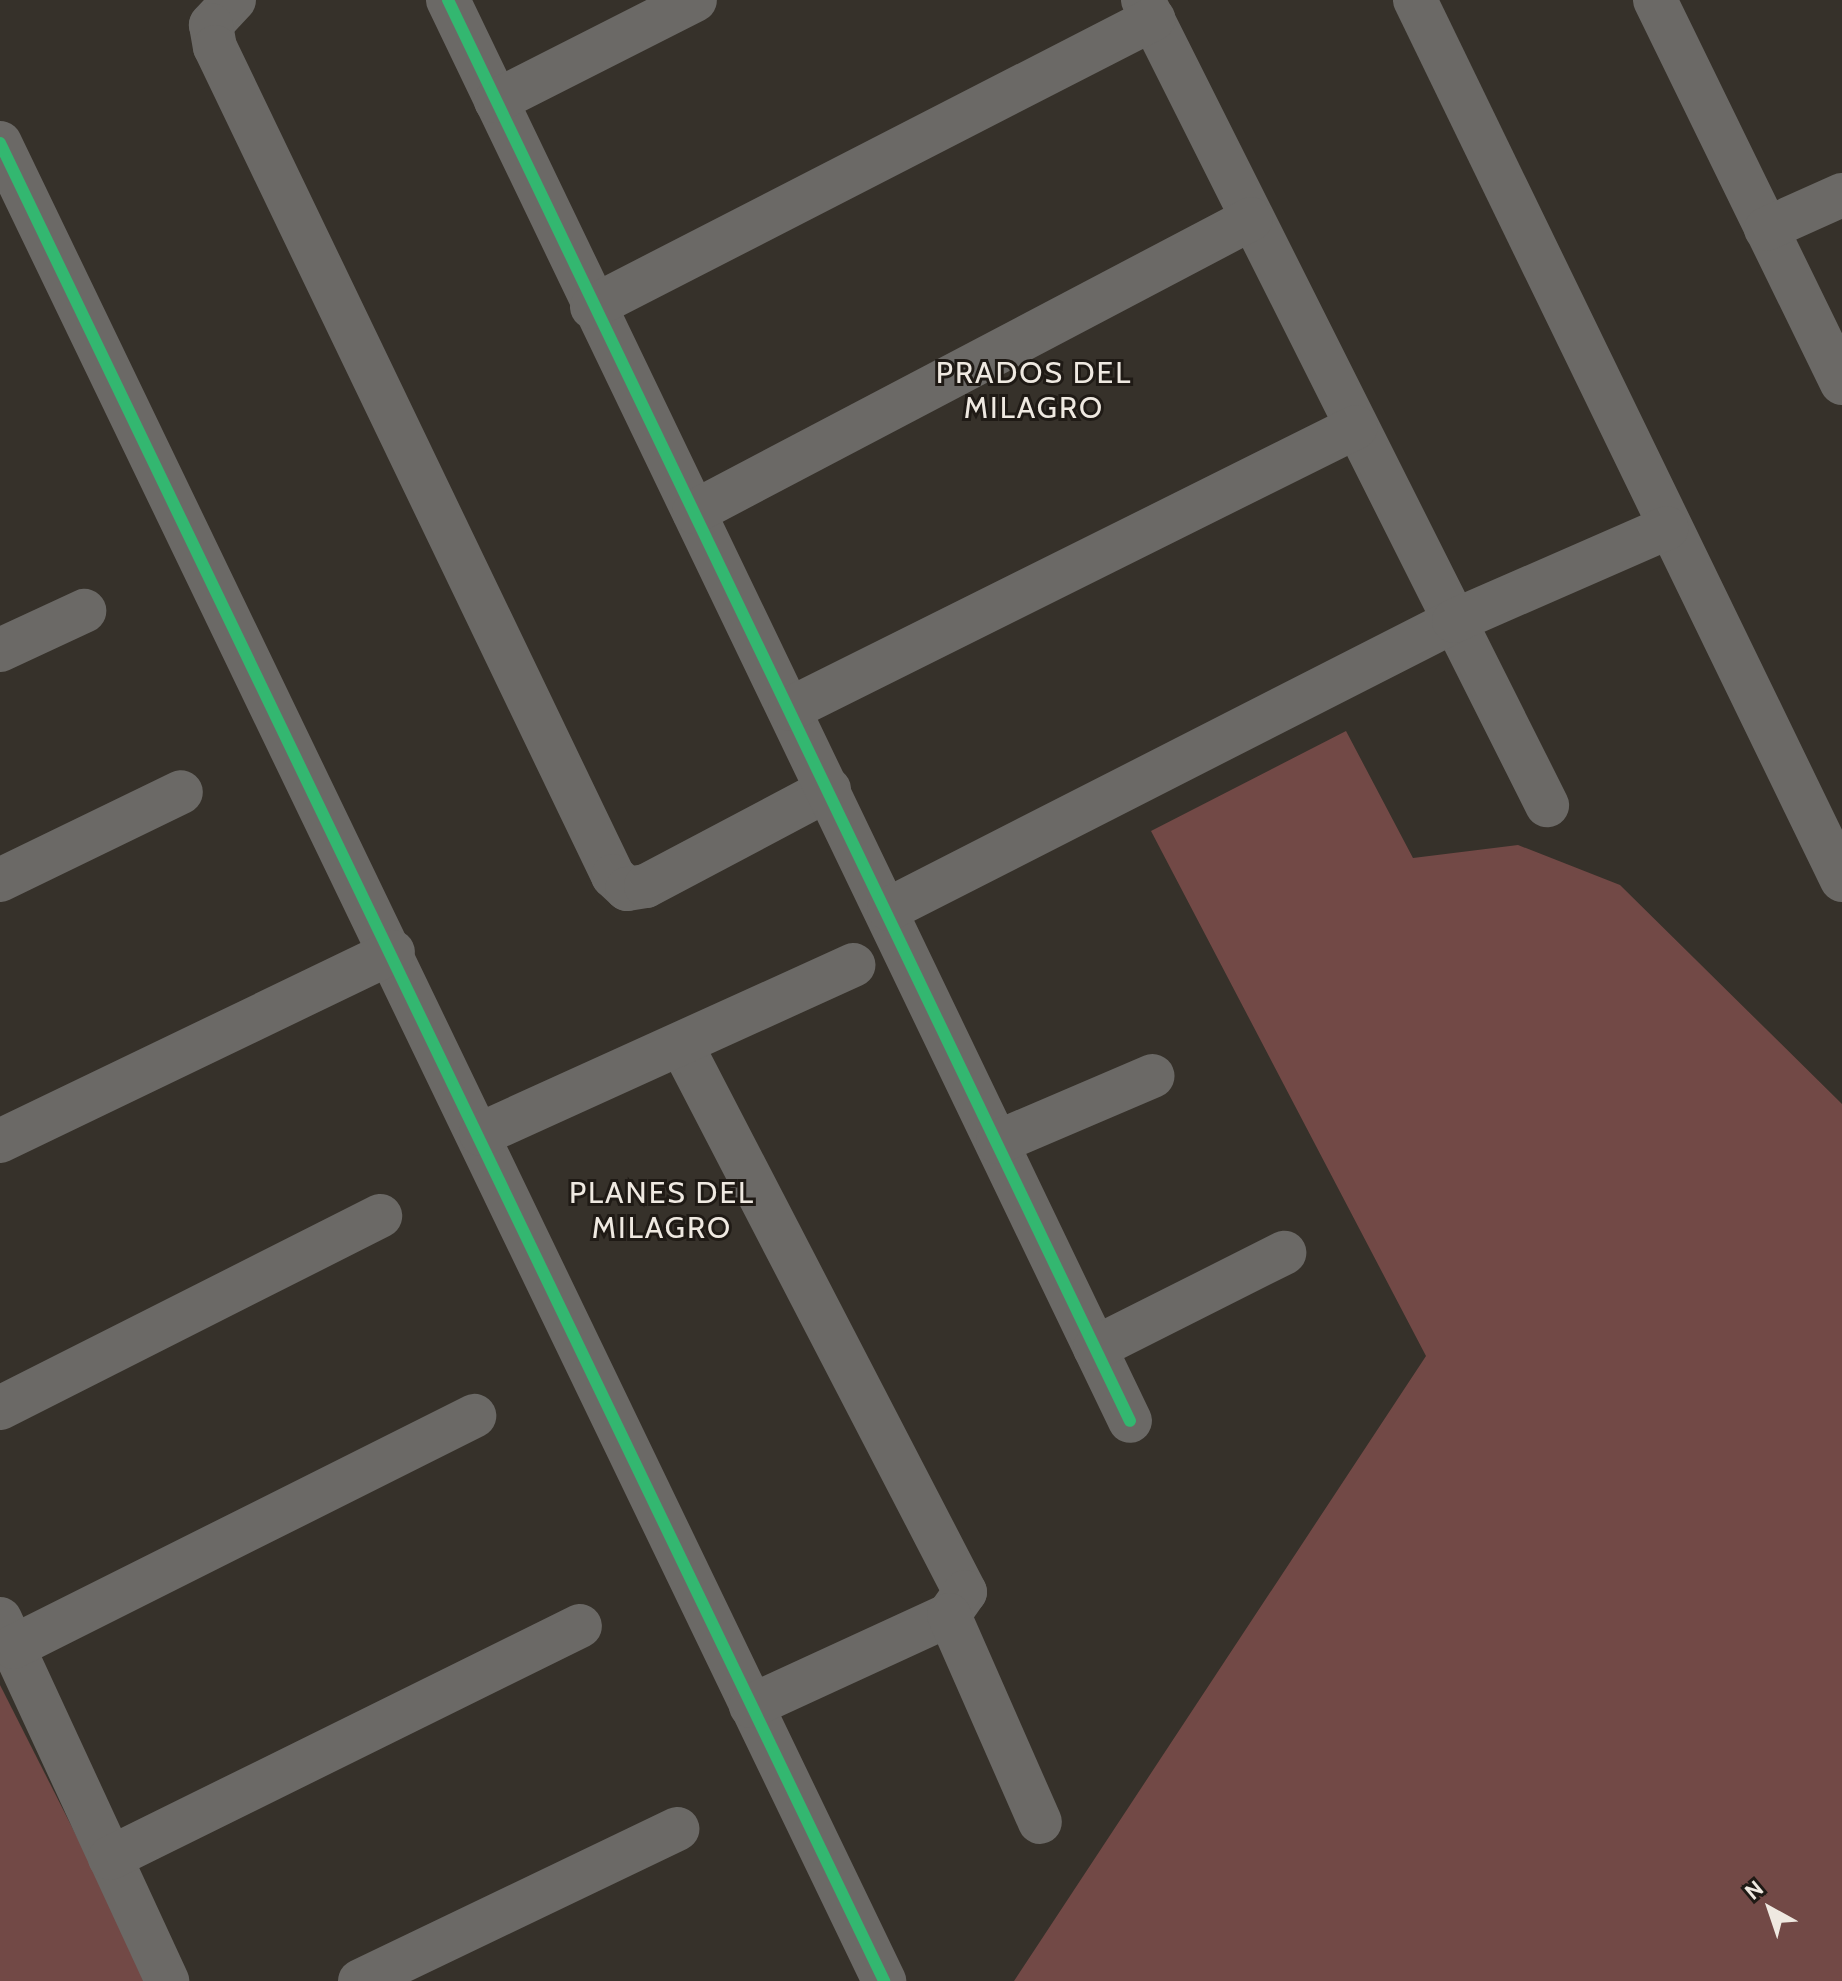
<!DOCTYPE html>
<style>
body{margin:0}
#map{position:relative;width:1842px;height:1981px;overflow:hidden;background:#36312a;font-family:Cabin,sans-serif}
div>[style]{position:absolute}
.green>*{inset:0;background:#724946}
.minor>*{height:44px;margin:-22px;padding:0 22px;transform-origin:22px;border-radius:22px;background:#6b6966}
.cycleway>*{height:12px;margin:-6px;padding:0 6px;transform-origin:6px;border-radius:6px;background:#33b770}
span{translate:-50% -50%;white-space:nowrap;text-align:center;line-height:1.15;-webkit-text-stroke:6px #1f1a15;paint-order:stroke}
.neighbourhood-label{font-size:30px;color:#efe9e1;letter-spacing:2px}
.north{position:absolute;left:1730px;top:1869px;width:80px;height:80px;-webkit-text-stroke:6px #1f1a15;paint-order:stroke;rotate:320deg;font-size:22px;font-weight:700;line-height:32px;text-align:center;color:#efe9e1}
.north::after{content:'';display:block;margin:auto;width:28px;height:36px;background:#efe9e1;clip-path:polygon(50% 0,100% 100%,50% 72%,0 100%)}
</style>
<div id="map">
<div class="green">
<div style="clip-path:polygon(1346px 731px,1413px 858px,1518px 845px,1620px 885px,1842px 1104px,1842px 1981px,1014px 1981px,1426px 1356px,1151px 831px)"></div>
<div style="clip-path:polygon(0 1685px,150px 1981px,0 1981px)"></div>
</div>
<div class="minor">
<div style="left:234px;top:0;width:34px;rotate:133deg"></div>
<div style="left:211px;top:25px;width:22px;rotate:80deg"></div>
<div style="left:215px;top:47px;width:920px;rotate:64.35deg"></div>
<div style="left:613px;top:876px;width:19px;rotate:43deg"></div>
<div style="left:627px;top:889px;width:19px;rotate:-9deg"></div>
<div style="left:646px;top:886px;width:207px;rotate:-27.9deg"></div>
<div style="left:448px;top:0;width:1576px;rotate:64.36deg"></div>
<div style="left:1143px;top:0;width:901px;rotate:63.35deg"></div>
<div style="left:1415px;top:0;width:978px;rotate:64.12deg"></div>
<div style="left:1655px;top:0;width:426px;rotate:64deg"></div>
<div style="left:496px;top:101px;width:223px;rotate:-26.9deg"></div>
<div style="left:0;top:143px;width:2040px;rotate:64.31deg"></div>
<div style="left:1766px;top:229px;width:83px;rotate:-24.1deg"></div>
<div style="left:592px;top:307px;width:631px;rotate:-27.17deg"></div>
<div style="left:694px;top:512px;width:629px;rotate:-27.75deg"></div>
<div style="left:0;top:650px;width:93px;rotate:-24.9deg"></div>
<div style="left:790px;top:709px;width:632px;rotate:-26.48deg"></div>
<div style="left:0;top:880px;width:201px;rotate:-25.9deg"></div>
<div style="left:889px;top:909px;width:634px;rotate:-27.01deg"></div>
<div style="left:1454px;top:621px;width:232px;rotate:-23.6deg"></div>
<div style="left:682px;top:1046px;width:615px;rotate:62.6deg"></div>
<div style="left:965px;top:1592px;width:28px;rotate:125deg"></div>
<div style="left:949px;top:1615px;width:218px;rotate:155.3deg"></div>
<div style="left:481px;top:1134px;width:409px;rotate:-24.4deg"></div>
<div style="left:0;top:1141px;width:436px;rotate:-25.7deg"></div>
<div style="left:998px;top:1142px;width:168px;rotate:-23.1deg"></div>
<div style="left:1095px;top:1348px;width:212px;rotate:-26.7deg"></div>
<div style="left:0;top:1408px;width:426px;rotate:-26.8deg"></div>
<div style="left:949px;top:1615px;width:226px;rotate:66.3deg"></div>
<div style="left:0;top:1619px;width:399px;rotate:65.2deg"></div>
<div style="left:13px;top:1647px;width:516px;rotate:-26.61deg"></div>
<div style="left:110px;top:1858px;width:524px;rotate:-26.27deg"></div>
<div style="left:360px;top:1981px;width:352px;rotate:-25.6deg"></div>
</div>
<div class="cycleway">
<div style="left:448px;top:0;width:1576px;rotate:64.36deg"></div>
<div style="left:0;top:143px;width:2040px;rotate:64.31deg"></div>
</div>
<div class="neighbourhood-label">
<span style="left:1034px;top:390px">PRADOS DEL<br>MILAGRO</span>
<span style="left:662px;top:1210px">PLANES DEL<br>MILAGRO</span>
</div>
<div class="north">N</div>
</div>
